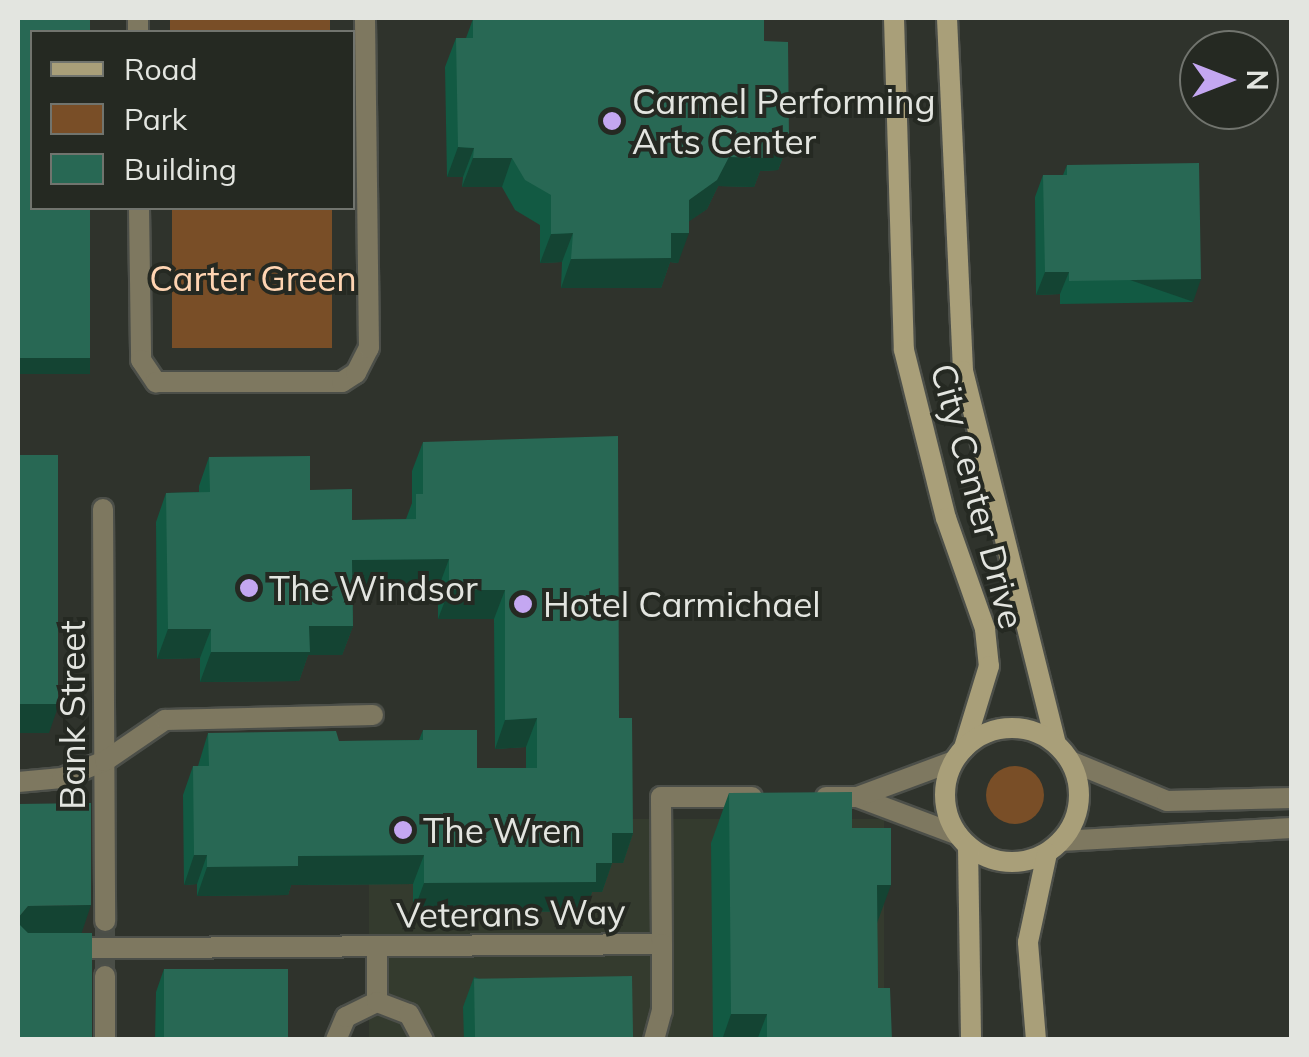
<!DOCTYPE html>
<style>
body{margin:0}
#map{position:relative;width:1309px;height:1057px;overflow:hidden;background:#2f332c;font-family:Mulish,sans-serif}
div>[style]{position:absolute}
.built>*{inset:0;background:#343b2e;transform-origin:0 0}
.green>*{inset:0;background:#794e27;transform-origin:0 0}
.round{border-radius:50%}
.street-tunnel>*{height:20px;margin-top:-10px;transform-origin:0;background:repeating-linear-gradient(90deg,#4a4e47 0 20px,transparent 0 30px)}
.roads{filter:drop-shadow(2px 0 #4c4f49) drop-shadow(-2px 0 #4c4f49) drop-shadow(0 2px #4c4f49) drop-shadow(0 -2px #4c4f49)}
.street>*{height:20px;margin:-10px;padding:0 10px;transform-origin:10px;border-radius:10px;background:#7e7860}
.secondary>*{height:20px;margin:-10px;padding:0 10px;transform-origin:10px;border-radius:10px;background:#a99f79}
.secondary>.ring{margin:-10px;padding:0;box-sizing:content-box;background:none;border:20px solid #a99f79;border-radius:50%}
.wall>*{inset:0;background:#125a43}
.shaded-wall>*{inset:0;background:#144433;transform-origin:0 0}
.building>*{inset:0;background:#286854;transform-origin:0 0}
.dots>*{width:28px;height:28px;translate:-50% -50%;box-sizing:border-box;border:5px solid #252922;border-radius:50%}
span{translate:-50% -50%;white-space:nowrap;text-align:center;line-height:1.15;-webkit-text-stroke:8px #252922;paint-order:stroke}
.poi-label{font-size:35px;color:#e3e5e0}
.left{translate:0 -50%;text-align:left}
.park-label{font-size:35px;color:#fed4b2}
.street-label{font-size:35px;color:#e3e5e0}
.frame{position:absolute;inset:0;border:20px solid #e3e5e0;pointer-events:none}
.legend{position:absolute;left:30px;top:30px;width:325px;height:180px;box-sizing:border-box;background:#252922;border:2px solid #71746e;margin:0;padding:12px 18px;list-style:none;font-size:30px;color:#e3e5e0}
.legend li{display:flex;align-items:center;gap:20px;height:50px}
.legend b{width:50px;border:2px solid #71746e}
.north{position:absolute;left:1179px;top:30px;width:100px;height:100px;box-sizing:border-box;background:#252922;border:2px solid #71746e;border-radius:50%;rotate:90deg;font-size:28px;font-weight:700;line-height:40px;text-align:center;color:#e3e5e0}
.north::after{content:'';display:block;margin:auto;width:35px;height:45px;background:#c4a7f1;clip-path:polygon(50% 0,100% 100%,50% 72%,0 100%)}
</style>
<div id="map">
<div class="built">
<div style="left:884px;top:819px;width:220px;height:515px;rotate:90deg"></div>
</div>
<div class="green">
<div style="left:170px;top:18px;width:160px;height:14px"></div>
<div style="left:172px;top:208px;width:160px;height:140px"></div>
<div class="round" style="left:986px;top:766px;width:58px;height:58px"></div>
</div>
<div class="street-tunnel">
<div style="left:105px;top:921px;width:55px;rotate:90deg"></div>
</div>
<div class="roads">
<div class="street">
<div style="left:138px;top:18px;width:14px;rotate:90deg"></div>
<div style="left:139px;top:208px;width:152px;rotate:89.2deg"></div>
<div style="left:141px;top:360px;width:27px;rotate:56deg"></div>
<div style="left:156px;top:382px;width:186px"></div>
<div style="left:342px;top:382px;width:17px;rotate:-33deg"></div>
<div style="left:356px;top:373px;width:28px;rotate:-63deg"></div>
<div style="left:369px;top:348px;width:330px;rotate:-90.7deg"></div>
<div style="left:103px;top:509px;width:412px;rotate:89.7deg"></div>
<div style="left:1070px;top:761px;width:105px;rotate:22.4deg"></div>
<div style="left:1167px;top:801px;width:125px;rotate:-1.4deg"></div>
<div style="left:18px;top:782px;width:44px;rotate:-5.2deg"></div>
<div style="left:62px;top:778px;width:46px;rotate:-21.6deg"></div>
<div style="left:105px;top:761px;width:73px;rotate:-34.3deg"></div>
<div style="left:165px;top:720px;width:208px;rotate:-1.4deg"></div>
<div style="left:826px;top:797px;width:31px"></div>
<div style="left:857px;top:797px;width:108px;rotate:20.6deg"></div>
<div style="left:857px;top:797px;width:103px;rotate:-20.4deg"></div>
<div style="left:1061px;top:841px;width:231px;rotate:-3.2deg"></div>
<div style="left:377px;top:947px;width:55px;rotate:90deg"></div>
<div style="left:18px;top:949px;width:644px;rotate:-0.44deg"></div>
<div style="left:662px;top:944px;width:147px;rotate:-90.4deg"></div>
<div style="left:661px;top:797px;width:91px"></div>
<div style="left:105px;top:976px;width:64px;rotate:90deg"></div>
<div style="left:336px;top:1040px;width:25px;rotate:-67deg"></div>
<div style="left:346px;top:1017px;width:34px;rotate:-26deg"></div>
<div style="left:377px;top:1002px;width:34px;rotate:21deg"></div>
<div style="left:409px;top:1014px;width:30px;rotate:62deg"></div>
<div style="left:654px;top:1040px;width:30px;rotate:-75deg"></div>
<div style="left:662px;top:1011px;width:67px;rotate:-90deg"></div>
</div>
<div class="secondary">
<div style="left:894px;top:18px;width:332px;rotate:88.3deg"></div>
<div style="left:904px;top:350px;width:173px;rotate:76deg"></div>
<div style="left:946px;top:518px;width:118px;rotate:70.6deg"></div>
<div style="left:985px;top:629px;width:37px;rotate:84deg"></div>
<div style="left:989px;top:666px;width:86px;rotate:107deg"></div>
<div style="left:947px;top:18px;width:353px;rotate:87.4deg"></div>
<div style="left:963px;top:371px;width:384px;rotate:76deg"></div>
<div class="ring" style="left:945px;top:728px;width:114px;height:114px"></div>
<div style="left:968px;top:846px;width:194px;rotate:89.1deg"></div>
<div style="left:1036px;top:1040px;width:98px;rotate:-94.7deg"></div>
<div style="left:1028px;top:942px;width:91px;rotate:-77.9deg"></div>
</div>
</div>
<div class="wall">
<div style="clip-path:polygon(473px 19px,764px 41px,789px 141px,778px 170px,760px 171px,754px 187px,718px 186px,707px 209px,689px 221px,678px 263px,670px 262px,661px 288px,561px 288px,562px 262px,540px 263px,540px 225px,515px 210px,502px 187px,462px 187px,463px 177px,447px 177px,445px 67px,456px 38px,466px 38px)"></div>
<div style="clip-path:polygon(1067px 165px,1193px 302px,1060px 304px,1060px 294px,1036px 295px,1035px 197px,1043px 175px,1063px 175px)"></div>
<div style="clip-path:polygon(423px 442px,619px 718px,633px 833px,623px 863px,612px 863px,602px 892px,592px 892px,585px 911px,413px 913px,413px 884px,291px 885px,288px 895px,197px 896px,197px 884px,184px 885px,183px 795px,193px 766px,198px 766px,208px 733px,339px 741px,419px 740px,423px 730px,477px 768px,526px 768px,526px 747px,495px 749px,494px 619px,438px 619px,438px 589px,352px 589px,353px 626px,342px 655px,308px 655px,299px 681px,200px 682px,200px 658px,157px 659px,156px 522px,166px 493px,199px 492px,199px 486px,209px 457px,310px 490px,352px 520px,406px 519px,412px 503px,412px 471px)"></div>
<div style="clip-path:polygon(729px 793px,852px 828px,877px 923px,878px 988px,892px 1040px,713px 1040px,711px 843px)"></div>
<div style="clip-path:polygon(164px 969px,287px 1040px,155px 1040px,156px 992px)"></div>
<div style="clip-path:polygon(474px 977px,633px 1040px,464px 1040px,463px 1007px)"></div>
</div>
<div class="shaded-wall">
<div style="clip-path:polygon(789px 141px,778px 170px,760px 171px,754px 187px,718px 186px,707px 209px,678px 229px,689px 200px,729px 157px,765px 142px)"></div>
<div style="clip-path:polygon(458px 147px,474px 148px,463px 177px,447px 177px)"></div>
<div style="clip-path:polygon(473px 158px,512px 158px,502px 187px,462px 187px)"></div>
<div style="clip-path:polygon(573px 233px,562px 262px,540px 263px,551px 234px)"></div>
<div style="clip-path:polygon(671px 233px,689px 233px,678px 263px,670px 262px,661px 288px,561px 288px,571px 259px)"></div>
<div style="clip-path:polygon(1045px 272px,1069px 272px,1060px 294px,1036px 295px)"></div>
<div style="left:1201px;top:279px;width:24px;height:132px;rotate:109deg"></div>
<div style="left:18px;top:358px;width:72px;height:16px"></div>
<div style="clip-path:polygon(449px 559px,438px 589px,341px 589px,352px 560px)"></div>
<div style="clip-path:polygon(449px 590px,505px 590px,494px 619px,438px 619px)"></div>
<div style="clip-path:polygon(309px 626px,353px 626px,342px 655px,308px 655px,299px 681px,200px 682px,211px 652px)"></div>
<div style="clip-path:polygon(168px 629px,211px 629px,200px 658px,157px 659px)"></div>
<div style="clip-path:polygon(18px 704px,59px 704px,49px 733px,18px 733px)"></div>
<div style="clip-path:polygon(537px 718px,526px 747px,495px 749px,505px 720px)"></div>
<div style="clip-path:polygon(612px 833px,633px 833px,623px 863px,612px 863px,602px 892px,592px 892px,585px 911px,413px 913px,424px 883px,596px 863px)"></div>
<div style="clip-path:polygon(194px 855px,207px 855px,197px 884px,184px 885px)"></div>
<div style="clip-path:polygon(424px 855px,413px 884px,291px 885px,288px 895px,197px 896px,207px 867px,298px 856px)"></div>
<div style="clip-path:polygon(877px 885px,891px 885px,873px 934px)"></div>
<div style="clip-path:polygon(91px 905px,81px 935px,18px 935px,18px 918px,28px 906px)"></div>
<div style="clip-path:polygon(731px 1014px,767px 1014px,757px 1040px,722px 1040px)"></div>
</div>
<div class="building">
<div style="clip-path:polygon(18px 18px,90px 18px,90px 32px,32px 32px,32px 208px,90px 208px,90px 358px,18px 358px)"></div>
<div style="clip-path:polygon(515px 18px,764px 18px,764px 41px,788px 42px,789px 141px,765px 142px,765px 158px,729px 157px,717px 180px,689px 200px,689px 233px,671px 233px,671px 258px,571px 259px,573px 233px,551px 234px,551px 195px,525px 180px,512px 158px,473px 158px,474px 148px,458px 147px,456px 38px,473px 38px,473px 19px,513px 19px)"></div>
<div style="clip-path:polygon(1199px 163px,1201px 279px,1069px 281px,1069px 272px,1045px 272px,1043px 175px,1067px 175px,1067px 165px)"></div>
<div style="clip-path:polygon(618px 436px,619px 718px,632px 718px,633px 833px,612px 833px,612px 863px,596px 863px,596px 882px,424px 883px,424px 855px,298px 856px,298px 866px,207px 867px,207px 855px,194px 855px,193px 766px,209px 766px,208px 733px,336px 731px,339px 741px,423px 740px,423px 730px,477px 730px,477px 768px,537px 768px,537px 718px,505px 720px,505px 590px,449px 590px,449px 559px,352px 560px,353px 626px,309px 626px,310px 652px,211px 652px,211px 629px,168px 629px,166px 493px,210px 492px,209px 457px,310px 456px,310px 490px,352px 489px,352px 520px,416px 519px,416px 494px,423px 494px,423px 442px)"></div>
<div style="left:18px;top:455px;width:40px;height:249px"></div>
<div style="clip-path:polygon(852px 792px,852px 828px,891px 828px,891px 885px,877px 885px,878px 988px,890px 988px,892px 1040px,767px 1040px,767px 1014px,731px 1014px,729px 793px)"></div>
<div style="clip-path:polygon(91px 803px,91px 905px,28px 906px,18px 918px,18px 804px)"></div>
<div style="clip-path:polygon(18px 923px,28px 933px,92px 933px,92px 1040px,18px 1040px)"></div>
<div style="left:164px;top:969px;width:124px;height:71px"></div>
<div style="left:632px;top:976px;width:64px;height:158px;rotate:89deg"></div>
</div>
<div class="dots">
<div style="left:612px;top:121px;background:#c4a7f1"></div>
<div style="left:249px;top:588px;background:#c4a7f1"></div>
<div style="left:523px;top:604px;background:#c4a7f1"></div>
<div style="left:403px;top:830px;background:#c4a7f1"></div>
</div>
<div class="poi-label">
<span class="left" style="left:632px;top:121px">Carmel Performing<br>Arts Center</span>
<span class="left" style="left:269px;top:588px">The Windsor</span>
<span class="left" style="left:543px;top:604px">Hotel Carmichael</span>
<span class="left" style="left:423px;top:830px">The Wren</span>
</div>
<div class="park-label">
<span style="left:253px;top:278px">Carter Green</span>
</div>
<div class="street-label">
<span style="left:978px;top:496px;rotate:75deg">City Center Drive</span>
<span style="left:72px;top:715px;rotate:-90deg">Bank Street</span>
<span style="left:511px;top:913px;rotate:-1deg">Veterans Way</span>
</div>
<div class="frame"></div>
<ul class="legend">
<li><b style="height:12px;background:#a99f79"></b>Road</li>
<li><b style="height:28px;background:#794e27"></b>Park</li>
<li><b style="height:28px;background:#286854"></b>Building</li>
</ul>
<div class="north">N</div>
</div>
